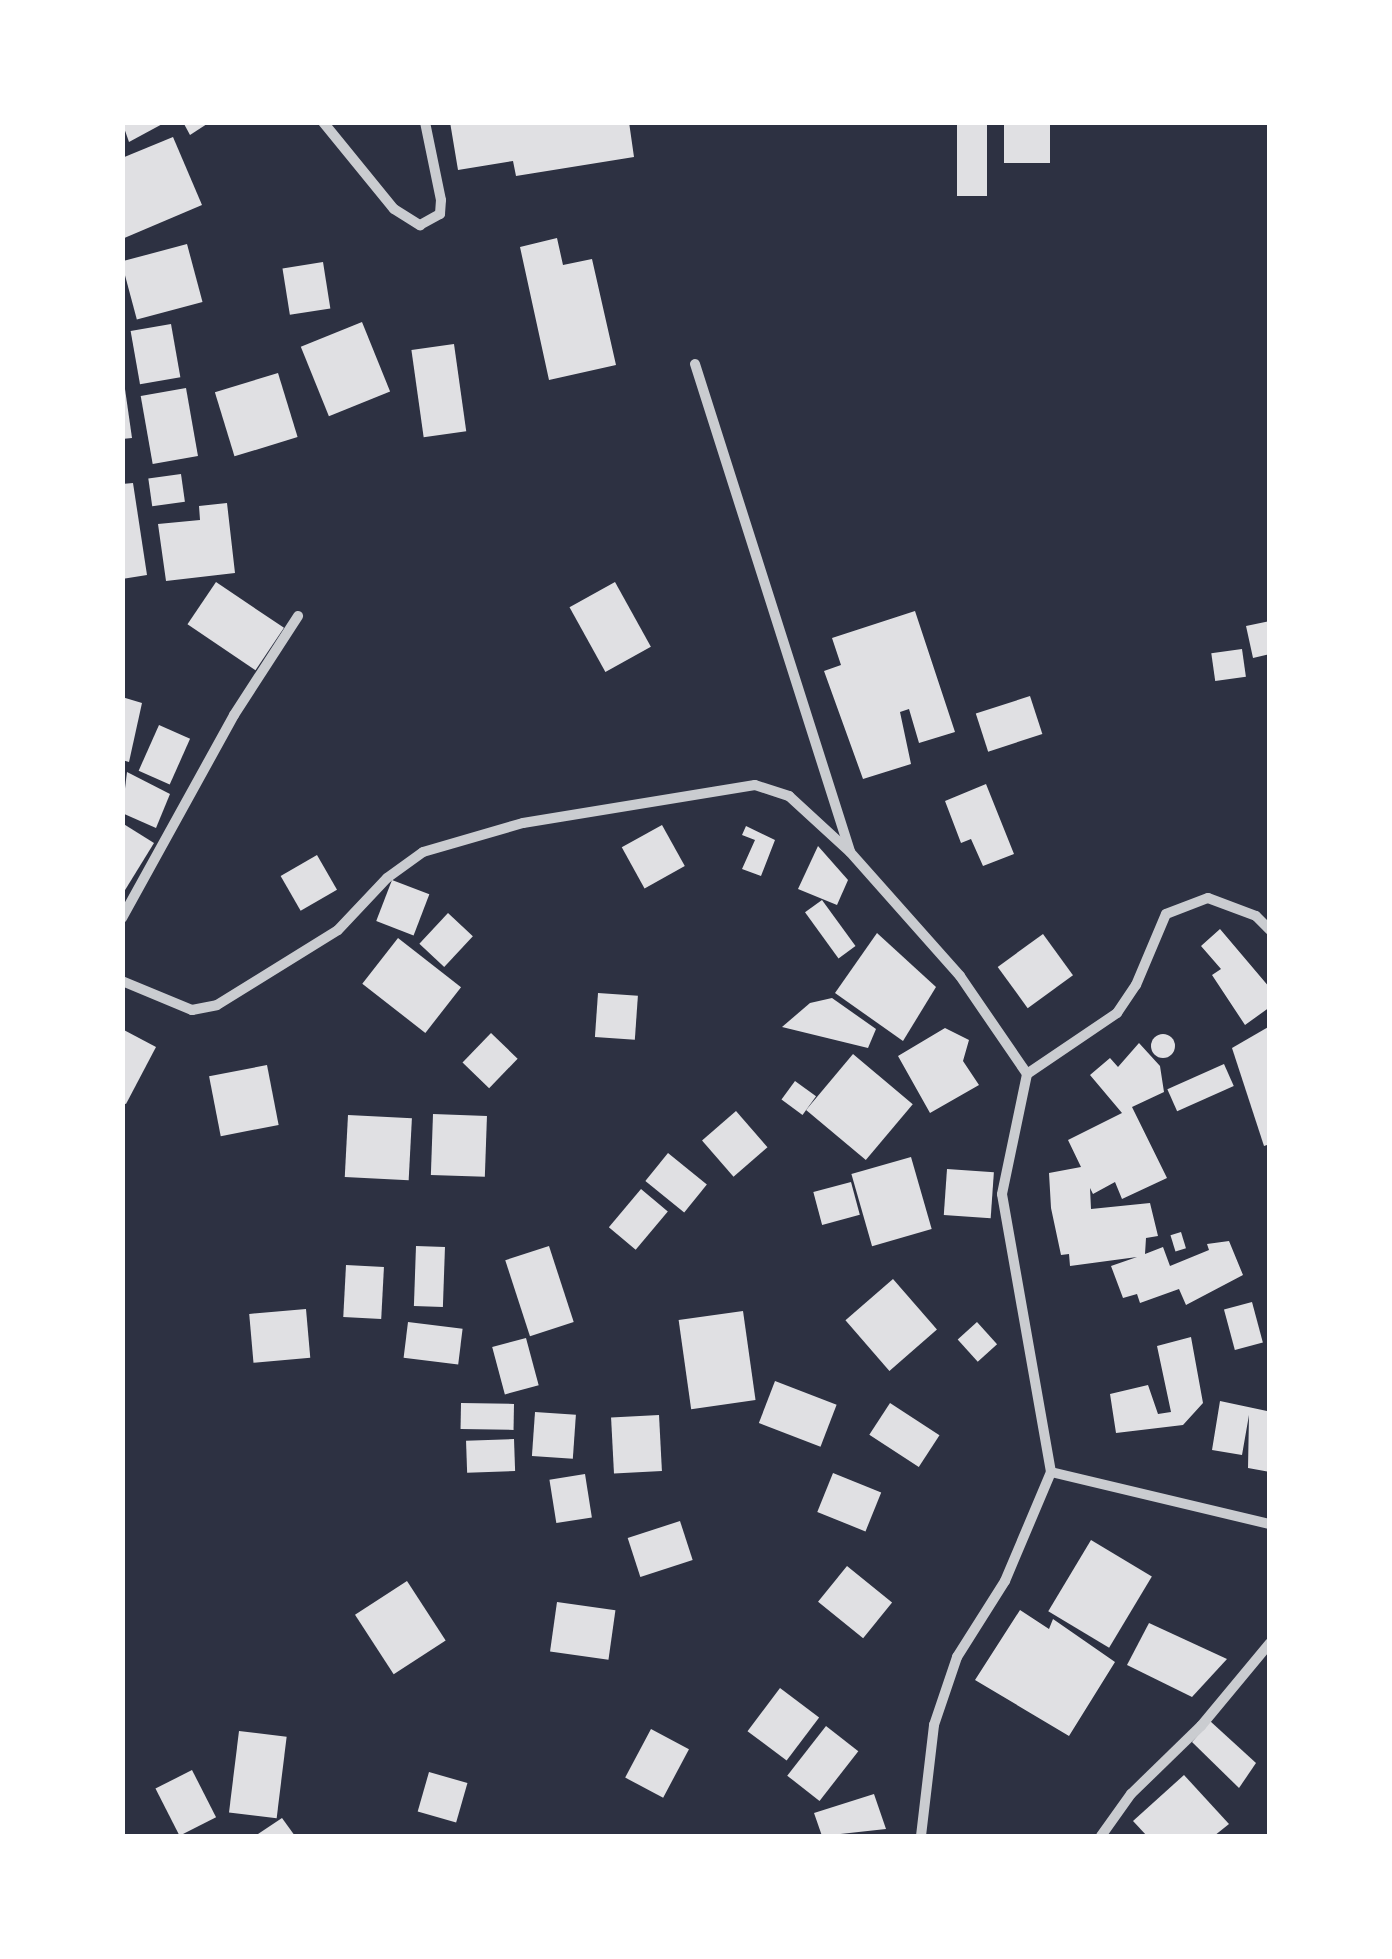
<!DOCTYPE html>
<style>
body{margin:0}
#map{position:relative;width:1392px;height:1959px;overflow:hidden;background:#2d3142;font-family:"Open Sans",sans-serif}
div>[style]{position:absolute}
.building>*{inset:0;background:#e0e0e3;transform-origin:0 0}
.round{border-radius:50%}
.minor>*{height:10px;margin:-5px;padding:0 5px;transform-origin:5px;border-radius:5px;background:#caccd0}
span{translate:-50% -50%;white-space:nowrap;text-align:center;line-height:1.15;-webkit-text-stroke:8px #fff;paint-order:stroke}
.frame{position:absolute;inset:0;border:125px solid #fff;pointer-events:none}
</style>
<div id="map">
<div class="building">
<div style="clip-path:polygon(122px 122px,166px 122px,129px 142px)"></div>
<div style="clip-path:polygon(183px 122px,210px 122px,190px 135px)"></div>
<div style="clip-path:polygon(450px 122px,629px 122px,634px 157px,516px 176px,513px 161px,458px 170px)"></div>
<div style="left:957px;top:122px;width:30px;height:74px"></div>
<div style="left:1004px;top:122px;width:46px;height:41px"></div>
<div style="clip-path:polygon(173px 137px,202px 205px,122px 239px,122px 158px)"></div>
<div style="clip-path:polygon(557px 238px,563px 265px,592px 259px,616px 365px,549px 380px,520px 247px)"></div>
<div style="left:187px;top:244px;width:60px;height:68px;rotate:75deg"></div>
<div style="left:323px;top:262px;width:47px;height:41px;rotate:81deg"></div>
<div style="left:362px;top:322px;width:75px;height:66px;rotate:68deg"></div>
<div style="left:171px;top:324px;width:54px;height:41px;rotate:80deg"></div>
<div style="left:454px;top:344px;width:88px;height:43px;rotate:82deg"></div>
<div style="clip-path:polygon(122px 368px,132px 438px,122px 439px)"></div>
<div style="left:278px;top:373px;width:67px;height:66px;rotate:73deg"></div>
<div style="left:186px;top:388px;width:69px;height:46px;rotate:80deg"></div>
<div style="left:181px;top:474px;width:28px;height:33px;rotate:82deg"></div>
<div style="clip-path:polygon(133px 483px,147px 575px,122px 579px,122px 484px)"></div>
<div style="clip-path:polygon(227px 503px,235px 573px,166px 581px,158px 524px,200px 520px,199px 506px)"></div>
<div style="left:216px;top:582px;width:82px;height:51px;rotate:34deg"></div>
<div style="left:615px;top:582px;width:74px;height:52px;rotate:61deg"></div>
<div style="clip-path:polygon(915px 611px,955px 732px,919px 743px,909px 709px,900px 712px,911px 764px,863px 779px,824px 671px,841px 665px,832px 638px)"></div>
<div style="clip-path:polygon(1270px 621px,1270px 654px,1253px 658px,1246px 626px)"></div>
<div style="left:1242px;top:649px;width:28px;height:31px;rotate:82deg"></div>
<div style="left:1030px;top:696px;width:40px;height:57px;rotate:72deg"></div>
<div style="clip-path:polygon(122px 697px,142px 703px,129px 762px,122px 760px)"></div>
<div style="left:159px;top:725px;width:34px;height:50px;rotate:24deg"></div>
<div style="clip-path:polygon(127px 772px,170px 794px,156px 828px,122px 813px)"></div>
<div style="clip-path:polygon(986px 784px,1014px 854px,983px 866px,971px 839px,961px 843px,945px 801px)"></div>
<div style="clip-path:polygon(122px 823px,154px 843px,122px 895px)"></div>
<div style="left:662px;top:825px;width:47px;height:46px;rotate:61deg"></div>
<div style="clip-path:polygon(746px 826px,775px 840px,761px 876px,742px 869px,755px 840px,742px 835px)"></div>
<div style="clip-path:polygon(818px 846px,848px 880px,837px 905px,798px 889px)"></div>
<div style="left:317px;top:855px;width:40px;height:42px;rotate:60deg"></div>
<div style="left:392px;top:880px;width:40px;height:44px;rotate:21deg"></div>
<div style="left:822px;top:900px;width:57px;height:21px;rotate:54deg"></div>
<div style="left:448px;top:913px;width:34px;height:42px;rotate:43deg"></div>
<div style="clip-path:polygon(1220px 929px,1270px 988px,1270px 1007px,1245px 1025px,1212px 975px,1221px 969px,1201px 946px)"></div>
<div style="clip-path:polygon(877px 933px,936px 987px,903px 1041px,835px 993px)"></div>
<div style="left:1043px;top:934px;width:51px;height:56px;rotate:54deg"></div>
<div style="left:398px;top:938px;width:80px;height:58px;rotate:38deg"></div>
<div style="left:598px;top:993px;width:40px;height:44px;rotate:4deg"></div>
<div style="clip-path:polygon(832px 998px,876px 1029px,868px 1048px,782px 1027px,810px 1003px)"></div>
<div style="clip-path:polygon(1270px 1026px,1270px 1144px,1264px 1146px,1232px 1048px)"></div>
<div style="clip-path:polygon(945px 1028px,969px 1040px,963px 1061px,979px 1085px,930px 1113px,898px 1056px)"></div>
<div style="clip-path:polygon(122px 1029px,156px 1047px,126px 1104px,122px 1103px)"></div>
<div style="left:491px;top:1033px;width:37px;height:41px;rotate:44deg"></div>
<div class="round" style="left:1151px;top:1034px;width:24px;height:24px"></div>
<div style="clip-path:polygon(1139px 1043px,1160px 1066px,1164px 1092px,1132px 1107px,1167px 1178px,1122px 1199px,1115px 1182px,1093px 1194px,1090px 1188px,1091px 1209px,1150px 1203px,1158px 1236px,1146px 1238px,1145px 1254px,1163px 1247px,1170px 1266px,1209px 1250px,1207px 1244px,1229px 1241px,1243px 1275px,1186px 1305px,1179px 1289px,1140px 1303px,1137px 1294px,1123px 1298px,1111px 1266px,1137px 1257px,1070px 1266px,1069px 1254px,1061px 1255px,1051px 1208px,1049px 1173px,1081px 1167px,1068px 1140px,1122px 1113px,1090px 1075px,1110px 1058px,1118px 1067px)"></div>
<div style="left:853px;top:1054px;width:78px;height:73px;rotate:40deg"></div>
<div style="left:1224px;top:1064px;width:24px;height:62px;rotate:66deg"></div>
<div style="left:267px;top:1065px;width:61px;height:59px;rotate:79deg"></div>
<div style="left:795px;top:1081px;width:26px;height:23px;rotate:36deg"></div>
<div style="left:736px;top:1111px;width:48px;height:45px;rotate:49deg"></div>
<div style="left:433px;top:1114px;width:54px;height:61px;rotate:2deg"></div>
<div style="left:348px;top:1115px;width:64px;height:62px;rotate:3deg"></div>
<div style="left:668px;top:1153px;width:50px;height:36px;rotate:39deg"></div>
<div style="left:911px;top:1157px;width:75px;height:62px;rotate:74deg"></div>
<div style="left:947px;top:1169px;width:47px;height:46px;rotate:4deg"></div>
<div style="left:851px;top:1182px;width:34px;height:39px;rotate:75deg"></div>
<div style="left:641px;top:1189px;width:35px;height:50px;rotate:40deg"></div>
<div style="left:1181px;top:1232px;width:17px;height:11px;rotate:73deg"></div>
<div style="left:416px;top:1246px;width:29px;height:60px;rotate:2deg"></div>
<div style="left:549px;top:1246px;width:80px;height:46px;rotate:72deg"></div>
<div style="left:346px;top:1265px;width:38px;height:52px;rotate:3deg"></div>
<div style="left:893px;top:1279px;width:67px;height:63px;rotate:49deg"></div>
<div style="left:1252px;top:1302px;width:42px;height:29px;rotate:75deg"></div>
<div style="left:306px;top:1309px;width:49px;height:57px;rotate:85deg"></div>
<div style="left:743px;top:1311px;width:90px;height:65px;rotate:82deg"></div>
<div style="left:408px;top:1322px;width:55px;height:36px;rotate:7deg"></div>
<div style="left:977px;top:1322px;width:30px;height:26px;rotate:48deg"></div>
<div style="clip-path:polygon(1191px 1337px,1203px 1403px,1183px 1425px,1116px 1433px,1110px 1394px,1148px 1385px,1158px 1414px,1171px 1412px,1157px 1346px)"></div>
<div style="left:526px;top:1338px;width:49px;height:35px;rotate:75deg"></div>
<div style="left:775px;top:1381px;width:66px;height:45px;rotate:21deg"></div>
<div style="clip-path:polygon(1220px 1401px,1267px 1411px,1270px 1472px,1248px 1468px,1249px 1415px,1242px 1455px,1212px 1450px)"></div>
<div style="left:461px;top:1403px;width:53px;height:26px;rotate:1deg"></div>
<div style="left:890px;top:1403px;width:59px;height:38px;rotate:33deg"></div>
<div style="left:535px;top:1412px;width:41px;height:44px;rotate:4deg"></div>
<div style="left:659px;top:1415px;width:56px;height:48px;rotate:87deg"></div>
<div style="left:514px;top:1439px;width:32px;height:48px;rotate:88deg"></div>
<div style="left:833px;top:1473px;width:52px;height:42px;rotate:22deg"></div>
<div style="left:585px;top:1474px;width:44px;height:36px;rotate:81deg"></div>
<div style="left:680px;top:1521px;width:41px;height:55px;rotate:72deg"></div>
<div style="left:1091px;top:1540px;width:71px;height:83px;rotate:31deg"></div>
<div style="left:847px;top:1566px;width:58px;height:46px;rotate:39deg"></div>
<div style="left:407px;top:1581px;width:71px;height:62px;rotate:57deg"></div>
<div style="left:557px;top:1602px;width:59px;height:50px;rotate:8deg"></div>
<div style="clip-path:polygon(1020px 1610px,1049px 1629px,1053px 1619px,1115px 1662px,1069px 1736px,975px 1680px)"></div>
<div style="clip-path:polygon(1149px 1623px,1227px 1659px,1192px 1697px,1127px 1665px)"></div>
<div style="left:780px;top:1688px;width:49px;height:54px;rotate:37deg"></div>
<div style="clip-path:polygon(1210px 1721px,1256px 1763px,1239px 1788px,1192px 1742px)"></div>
<div style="left:826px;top:1726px;width:41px;height:63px;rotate:38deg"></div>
<div style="left:651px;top:1729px;width:43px;height:55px;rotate:28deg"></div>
<div style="left:239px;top:1731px;width:48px;height:82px;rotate:7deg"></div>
<div style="left:192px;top:1770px;width:53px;height:41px;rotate:63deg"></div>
<div style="left:429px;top:1772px;width:40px;height:41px;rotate:16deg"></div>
<div style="clip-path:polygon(1184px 1775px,1229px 1824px,1214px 1836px,1147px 1836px,1133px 1821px)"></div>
<div style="clip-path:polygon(874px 1794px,886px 1829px,822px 1836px,814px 1813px)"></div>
<div style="clip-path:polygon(282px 1818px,295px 1836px,255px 1836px)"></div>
</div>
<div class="minor">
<div style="left:323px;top:122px;width:112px;rotate:50.8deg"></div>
<div style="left:394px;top:209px;width:31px;rotate:32deg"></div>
<div style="left:420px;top:225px;width:23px;rotate:-29deg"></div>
<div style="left:440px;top:214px;width:14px;rotate:-86deg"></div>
<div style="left:441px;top:200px;width:80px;rotate:-101.6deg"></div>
<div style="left:695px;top:364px;width:511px;rotate:72.35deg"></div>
<div style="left:122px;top:918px;width:232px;rotate:-61.1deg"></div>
<div style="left:234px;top:715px;width:118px;rotate:-57.1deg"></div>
<div style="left:122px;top:981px;width:76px;rotate:22.5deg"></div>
<div style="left:192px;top:1010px;width:25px;rotate:-11deg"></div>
<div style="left:217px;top:1005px;width:142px;rotate:-31.8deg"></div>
<div style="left:338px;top:930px;width:71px;rotate:-46.7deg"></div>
<div style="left:387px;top:878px;width:44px;rotate:-35.8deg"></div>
<div style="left:423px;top:852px;width:104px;rotate:-16.2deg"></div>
<div style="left:523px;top:823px;width:235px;rotate:-9.3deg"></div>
<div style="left:755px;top:785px;width:36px;rotate:18deg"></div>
<div style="left:789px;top:796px;width:83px;rotate:42.6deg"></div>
<div style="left:850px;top:852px;width:166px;rotate:48.4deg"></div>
<div style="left:960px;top:976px;width:119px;rotate:55.6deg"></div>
<div style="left:1051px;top:1472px;width:225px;rotate:13.4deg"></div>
<div style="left:921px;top:1836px;width:112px;rotate:-83.3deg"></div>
<div style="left:934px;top:1725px;width:72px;rotate:-71.3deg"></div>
<div style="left:957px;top:1657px;width:90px;rotate:-57.7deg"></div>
<div style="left:1005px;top:1581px;width:118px;rotate:-67.1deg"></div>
<div style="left:1051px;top:1472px;width:282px;rotate:-100deg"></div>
<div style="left:1002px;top:1194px;width:123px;rotate:-78.2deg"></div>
<div style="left:1027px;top:1074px;width:109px;rotate:-34.1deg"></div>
<div style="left:1117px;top:1013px;width:34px;rotate:-56deg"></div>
<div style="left:1136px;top:985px;width:77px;rotate:-67.1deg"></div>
<div style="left:1166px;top:914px;width:45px;rotate:-20.9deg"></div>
<div style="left:1208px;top:898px;width:51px;rotate:20.6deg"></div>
<div style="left:1256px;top:916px;width:20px;rotate:45deg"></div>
<div style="left:1101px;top:1836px;width:52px;rotate:-54.5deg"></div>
<div style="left:1131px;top:1794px;width:98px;rotate:-44.2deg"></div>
<div style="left:1201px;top:1726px;width:108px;rotate:-50.3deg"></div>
</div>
<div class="frame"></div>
</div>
